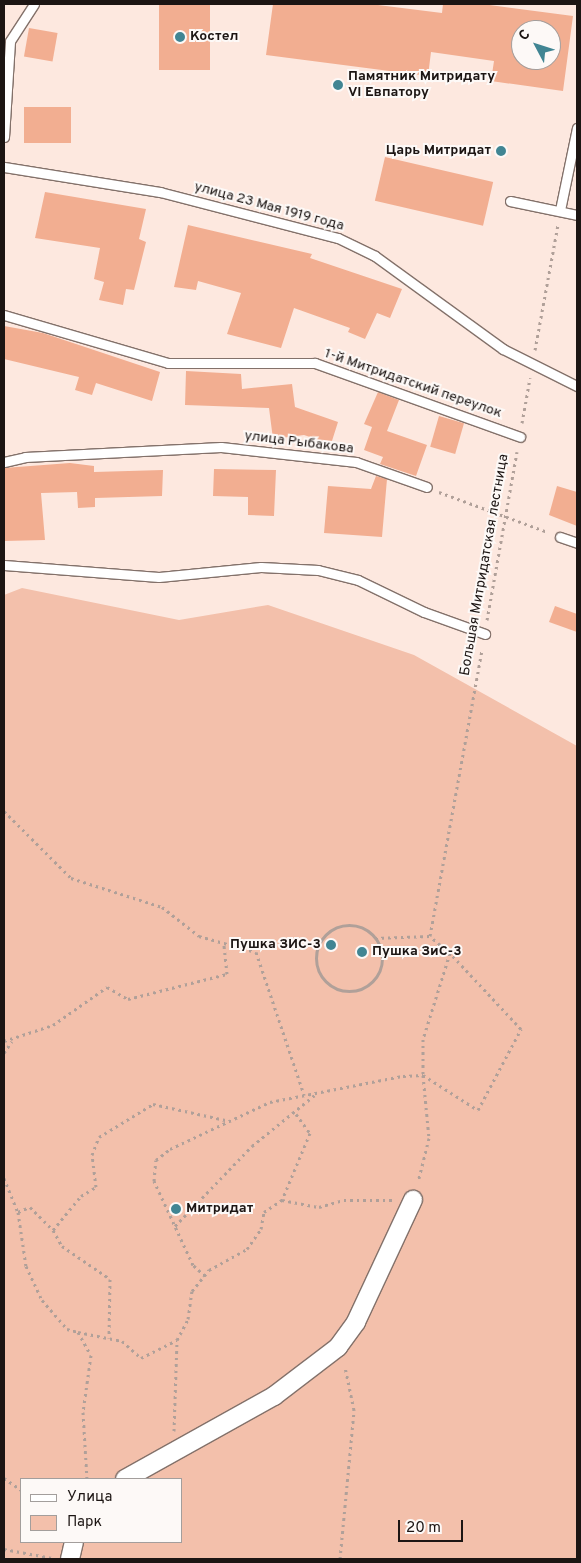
<!DOCTYPE html>
<meta charset="utf-8">
<style>
body{margin:0}
#map{position:relative;width:581px;height:1563px;overflow:hidden;background:#fde8df;font-family:Overpass,sans-serif}
div>[style]{position:absolute}
.green>*{inset:0;background:#f3c0ab}
.building>*{inset:0;background:#f2ae91;transform-origin:0 0}
.path>*{height:3px;margin-top:-1.5px;transform-origin:0;background:repeating-linear-gradient(90deg,#b0a099 0 2.5px,transparent 0 6.5px)}
.path>.ring{margin:-1.5px;padding:0;box-sizing:content-box;background:none;border:3px solid #b0a099;border-radius:50%}
.roads{filter:drop-shadow(1px 0 #83716a) drop-shadow(-1px 0 #83716a) drop-shadow(0 1px #83716a) drop-shadow(0 -1px #83716a)}
.lane>*{height:9px;margin:-4.5px;padding:0 4.5px;transform-origin:4.5px;border-radius:4.5px;background:#fff}
.street>*{height:18px;margin:-9px;padding:0 9px;transform-origin:9px;border-radius:9px;background:#fff}
.dots>*{width:14px;height:14px;translate:-50% -50%;box-sizing:border-box;border:2px solid #fdf9f7;border-radius:50%}
span{translate:-50% -50%;white-space:nowrap;text-align:center;line-height:1.15;-webkit-text-stroke:4px #fdf9f7;paint-order:stroke}
.poi-label{font-size:14px;color:#1c1513;font-weight:700}
.left{translate:0 -50%;text-align:left}
.right{translate:-100% -50%;text-align:right}
.street-label{font-size:14px;color:#1c1513}
.frame{position:absolute;inset:0;border:5px solid #1c1513;pointer-events:none}
.legend{position:absolute;left:20px;top:1478px;width:162px;height:65px;box-sizing:border-box;background:#fdf9f7;border:1px solid #a39e9c;margin:0;padding:6px 9px;list-style:none;font-size:15px;color:#1c1513}
.legend li{display:flex;align-items:center;gap:10px;height:25px}
.legend b{width:25px;border:1px solid #a39e9c}
.north{position:absolute;left:511px;top:20px;width:50px;height:50px;box-sizing:border-box;background:#fdf9f7;border:1px solid #a39e9c;border-radius:50%;rotate:310deg;font-size:14px;font-weight:700;line-height:20px;text-align:center;color:#1c1513}
.north::after{content:'';display:block;margin:auto;width:18px;height:22px;background:#418593;clip-path:polygon(50% 0,100% 100%,50% 72%,0 100%)}
.scale{position:absolute;left:398px;top:1520px;width:65px;height:22px;box-sizing:border-box;border:2px solid #1c1513;border-top:0;padding-left:6px;font-size:15px;line-height:18px;white-space:nowrap;color:#1c1513;-webkit-text-stroke:4px #fdf9f7;paint-order:stroke}
</style>
<div id="map">
<div class="green">
<div style="clip-path:polygon(evenodd,22px 588px,179px 620px,268px 605px,414px 655px,577px 746px,577px 1559px,4px 1559px,4px 595px,22px 588px,21px 1479px,181px 1479px,181px 1542px,21px 1542px,21px 1479px)"></div>
</div>
<div class="building">
<div style="left:159px;top:4px;width:51px;height:66px"></div>
<div style="clip-path:polygon(evenodd,273px 4px,370px 4px,442px 13px,443px 4px,482px 4px,573px 16px,563px 91px,491px 81px,494px 61px,431px 52px,428px 76px,266px 55px,273px 4px,521px 30px,551px 30px,551px 60px,521px 60px,521px 30px)"></div>
<div style="left:29px;top:28px;width:29px;height:29px;rotate:10deg"></div>
<div style="left:24px;top:107px;width:47px;height:36px"></div>
<div style="left:385px;top:157px;width:111px;height:45px;rotate:13deg"></div>
<div style="clip-path:polygon(45px 192px,146px 209px,139px 239px,146px 242px,134px 290px,126px 289px,123px 305px,99px 300px,104px 282px,94px 279px,100px 248px,35px 238px)"></div>
<div style="clip-path:polygon(188px 225px,312px 254px,310px 258px,402px 289px,390px 318px,377px 313px,365px 339px,348px 332px,350px 328px,294px 308px,281px 348px,227px 334px,241px 293px,198px 281px,196px 290px,174px 287px)"></div>
<div style="clip-path:polygon(4px 326px,43px 333px,160px 372px,152px 401px,96px 383px,92px 395px,75px 390px,79px 377px,4px 359px)"></div>
<div style="clip-path:polygon(186px 371px,241px 374px,242px 389px,292px 384px,295px 407px,338px 422px,331px 444px,304px 435px,273px 439px,269px 408px,185px 405px)"></div>
<div style="clip-path:polygon(378px 392px,399px 400px,387px 431px,427px 445px,416px 476px,380px 464px,383px 457px,364px 450px,372px 427px,364px 424px)"></div>
<div style="left:439px;top:416px;width:26px;height:32px;rotate:16deg"></div>
<div style="clip-path:polygon(70px 463px,94px 466px,94px 472px,163px 470px,162px 496px,95px 498px,95px 507px,78px 508px,77px 492px,41px 493px,45px 540px,4px 541px,4px 468px)"></div>
<div style="clip-path:polygon(214px 469px,276px 470px,274px 516px,248px 515px,248px 497px,213px 496px)"></div>
<div style="clip-path:polygon(376px 476px,387px 479px,382px 537px,324px 533px,328px 486px,371px 489px)"></div>
<div style="clip-path:polygon(557px 486px,577px 492px,577px 526px,549px 515px)"></div>
<div style="clip-path:polygon(555px 606px,577px 614px,577px 632px,549px 622px)"></div>
</div>
<div class="path">
<div style="left:535px;top:350px;width:127px;rotate:-79.6deg"></div>
<div style="left:522px;top:423px;width:46px;rotate:-79.9deg"></div>
<div style="left:439px;top:492px;width:116px;rotate:20.2deg"></div>
<div style="left:487px;top:620px;width:171px;rotate:-79.9deg"></div>
<div style="left:4px;top:811px;width:95px;rotate:45deg"></div>
<div style="left:71px;top:878px;width:96px;rotate:17.7deg"></div>
<div style="left:162px;top:907px;width:47px;rotate:38.1deg"></div>
<div style="left:199px;top:936px;width:59px;rotate:15.7deg"></div>
<div style="left:256px;top:952px;width:151px;rotate:71.4deg"></div>
<div class="ring" style="left:316px;top:925px;width:63px;height:63px"></div>
<div style="left:375px;top:938px;width:55px;rotate:-2.1deg"></div>
<div style="left:450px;top:953px;width:26px;rotate:-140deg"></div>
<div style="left:430px;top:936px;width:292px;rotate:-79.7deg"></div>
<div style="left:4px;top:1041px;width:52px;rotate:-18.1deg"></div>
<div style="left:53px;top:1025px;width:66px;rotate:-35.1deg"></div>
<div style="left:107px;top:987px;width:24px;rotate:30deg"></div>
<div style="left:128px;top:999px;width:102px;rotate:-14.2deg"></div>
<div style="left:227px;top:974px;width:29px;rotate:-96deg"></div>
<div style="left:4px;top:1053px;width:14px;rotate:-56deg"></div>
<div style="left:296px;top:1114px;width:24px;rotate:54deg"></div>
<div style="left:310px;top:1133px;width:73px;rotate:112.7deg"></div>
<div style="left:282px;top:1200px;width:38px;rotate:11deg"></div>
<div style="left:319px;top:1207px;width:26px;rotate:-16deg"></div>
<div style="left:344px;top:1200px;width:49px"></div>
<div style="left:4px;top:1178px;width:37px;rotate:68deg"></div>
<div style="left:18px;top:1212px;width:55px;rotate:81.6deg"></div>
<div style="left:26px;top:1266px;width:38px;rotate:65deg"></div>
<div style="left:42px;top:1300px;width:38px;rotate:49deg"></div>
<div style="left:67px;top:1329px;width:11px;rotate:15deg"></div>
<div style="left:78px;top:1332px;width:26px;rotate:61deg"></div>
<div style="left:91px;top:1355px;width:58px;rotate:98deg"></div>
<div style="left:83px;top:1412px;width:67px;rotate:86.6deg"></div>
<div style="left:18px;top:1212px;width:13px;rotate:-23deg"></div>
<div style="left:30px;top:1207px;width:33px;rotate:45deg"></div>
<div style="left:53px;top:1230px;width:44px;rotate:-50.5deg"></div>
<div style="left:81px;top:1196px;width:17px;rotate:-31deg"></div>
<div style="left:96px;top:1187px;width:32px;rotate:-97deg"></div>
<div style="left:92px;top:1155px;width:19px;rotate:-69deg"></div>
<div style="left:99px;top:1137px;width:63px;rotate:-31.4deg"></div>
<div style="left:153px;top:1104px;width:74px;rotate:12.5deg"></div>
<div style="left:175px;top:1226px;width:111px;rotate:-46.1deg"></div>
<div style="left:252px;top:1146px;width:82px;rotate:-39.1deg"></div>
<div style="left:53px;top:1230px;width:18px;rotate:61deg"></div>
<div style="left:62px;top:1246px;width:58px;rotate:34.5deg"></div>
<div style="left:110px;top:1279px;width:59px;rotate:91deg"></div>
<div style="left:205px;top:1276px;width:16px;rotate:-137deg"></div>
<div style="left:193px;top:1265px;width:93px;rotate:-114.9deg"></div>
<div style="left:154px;top:1181px;width:21px;rotate:-85deg"></div>
<div style="left:156px;top:1160px;width:18px;rotate:-38deg"></div>
<div style="left:170px;top:1149px;width:110px;rotate:-25.2deg"></div>
<div style="left:270px;top:1102px;width:136px;rotate:-11.1deg"></div>
<div style="left:403px;top:1076px;width:20px;rotate:-3deg"></div>
<div style="left:423px;top:1075px;width:65px;rotate:32.5deg"></div>
<div style="left:478px;top:1110px;width:92px;rotate:-62deg"></div>
<div style="left:521px;top:1029px;width:104px;rotate:-133.1deg"></div>
<div style="left:450px;top:953px;width:90px;rotate:107.4deg"></div>
<div style="left:423px;top:1039px;width:36px;rotate:90deg"></div>
<div style="left:423px;top:1075px;width:63px;rotate:84.6deg"></div>
<div style="left:429px;top:1138px;width:45px;rotate:104deg"></div>
<div style="left:78px;top:1332px;width:45px;rotate:11.6deg"></div>
<div style="left:122px;top:1341px;width:25px;rotate:42deg"></div>
<div style="left:141px;top:1358px;width:40px;rotate:-26.6deg"></div>
<div style="left:174px;top:1431px;width:91px;rotate:-88.1deg"></div>
<div style="left:177px;top:1340px;width:24px;rotate:-62deg"></div>
<div style="left:188px;top:1319px;width:28px;rotate:-82deg"></div>
<div style="left:192px;top:1291px;width:27px;rotate:-51deg"></div>
<div style="left:209px;top:1270px;width:43px;rotate:-28.9deg"></div>
<div style="left:247px;top:1249px;width:24px;rotate:-55deg"></div>
<div style="left:261px;top:1229px;width:17px;rotate:-80deg"></div>
<div style="left:264px;top:1212px;width:22px;rotate:-34deg"></div>
<div style="left:4px;top:1478px;width:21px;rotate:35deg"></div>
<div style="left:4px;top:1549px;width:49px;rotate:10.6deg"></div>
<div style="left:340px;top:1559px;width:150px;rotate:-84.6deg"></div>
<div style="left:354px;top:1410px;width:44px;rotate:-101.8deg"></div>
</div>
<div class="roads">
<div class="lane">
<div style="left:4px;top:137px;width:96px;rotate:-86.4deg"></div>
<div style="left:10px;top:41px;width:44px;rotate:-57deg"></div>
<div style="left:4px;top:167px;width:158px;rotate:9.1deg"></div>
<div style="left:160px;top:192px;width:184px;rotate:14.5deg"></div>
<div style="left:338px;top:238px;width:41px;rotate:25.9deg"></div>
<div style="left:375px;top:256px;width:158px;rotate:36deg"></div>
<div style="left:503px;top:349px;width:83px;rotate:26.6deg"></div>
<div style="left:510px;top:201px;width:68px;rotate:11.8deg"></div>
<div style="left:560px;top:210px;width:84px;rotate:-78.3deg"></div>
<div style="left:4px;top:315px;width:171px;rotate:16.3deg"></div>
<div style="left:168px;top:363px;width:147px"></div>
<div style="left:315px;top:363px;width:218px;rotate:19.8deg"></div>
<div style="left:4px;top:462px;width:22px;rotate:-13deg"></div>
<div style="left:25px;top:457px;width:196px;rotate:-2.9deg"></div>
<div style="left:221px;top:447px;width:136px;rotate:6.3deg"></div>
<div style="left:356px;top:462px;width:75px;rotate:19.4deg"></div>
<div style="left:560px;top:537px;width:18px;rotate:19deg"></div>
<div style="left:4px;top:565px;width:155px;rotate:4.4deg"></div>
<div style="left:159px;top:577px;width:102px;rotate:-5.6deg"></div>
<div style="left:261px;top:567px;width:57px;rotate:3deg"></div>
<div style="left:318px;top:570px;width:41px;rotate:14deg"></div>
<div style="left:358px;top:580px;width:73px;rotate:25.9deg"></div>
<div style="left:424px;top:612px;width:65px;rotate:19.8deg"></div>
</div>
<div class="street">
<div style="left:125px;top:1479px;width:171px;rotate:-29.1deg"></div>
<div style="left:274px;top:1396px;width:81px;rotate:-37.4deg"></div>
<div style="left:338px;top:1347px;width:31px;rotate:-54deg"></div>
<div style="left:356px;top:1322px;width:135px;rotate:-65deg"></div>
<div style="left:70px;top:1559px;width:17px;rotate:-77deg"></div>
</div>
</div>
<div class="dots">
<div style="left:180px;top:37px;background:#418593"></div>
<div style="left:338px;top:85px;background:#418593"></div>
<div style="left:501px;top:151px;background:#418593"></div>
<div style="left:331px;top:945px;background:#418593"></div>
<div style="left:362px;top:952px;background:#418593"></div>
<div style="left:176px;top:1209px;background:#418593"></div>
</div>
<div class="poi-label">
<span class="left" style="left:190px;top:37px">Костел</span>
<span class="left" style="left:348px;top:85px">Памятник Митридату<br>VI Евпатору</span>
<span class="right" style="left:491px;top:151px">Царь Митридат</span>
<span class="right" style="left:321px;top:945px">Пушка ЗИС-3</span>
<span class="left" style="left:372px;top:952px">Пушка ЗиС-3</span>
<span class="left" style="left:186px;top:1209px">Митридат</span>
</div>
<div class="street-label">
<span style="left:269px;top:207px;rotate:15deg">улица 23 Мая 1919 года</span>
<span style="left:413px;top:384px;rotate:19deg">1-й Митридатский переулок</span>
<span style="left:299px;top:443px;rotate:7deg">улица Рыбакова</span>
<span style="left:485px;top:565px;rotate:-80deg">Большая Митридатская лестница</span>
</div>
<div class="frame"></div>
<ul class="legend">
<li><b style="height:6px;background:#fff"></b>Улица</li>
<li><b style="height:14px;background:#f3c0ab"></b>Парк</li>
</ul>
<div class="north">С</div>
<div class="scale">20 m</div>
</div>
